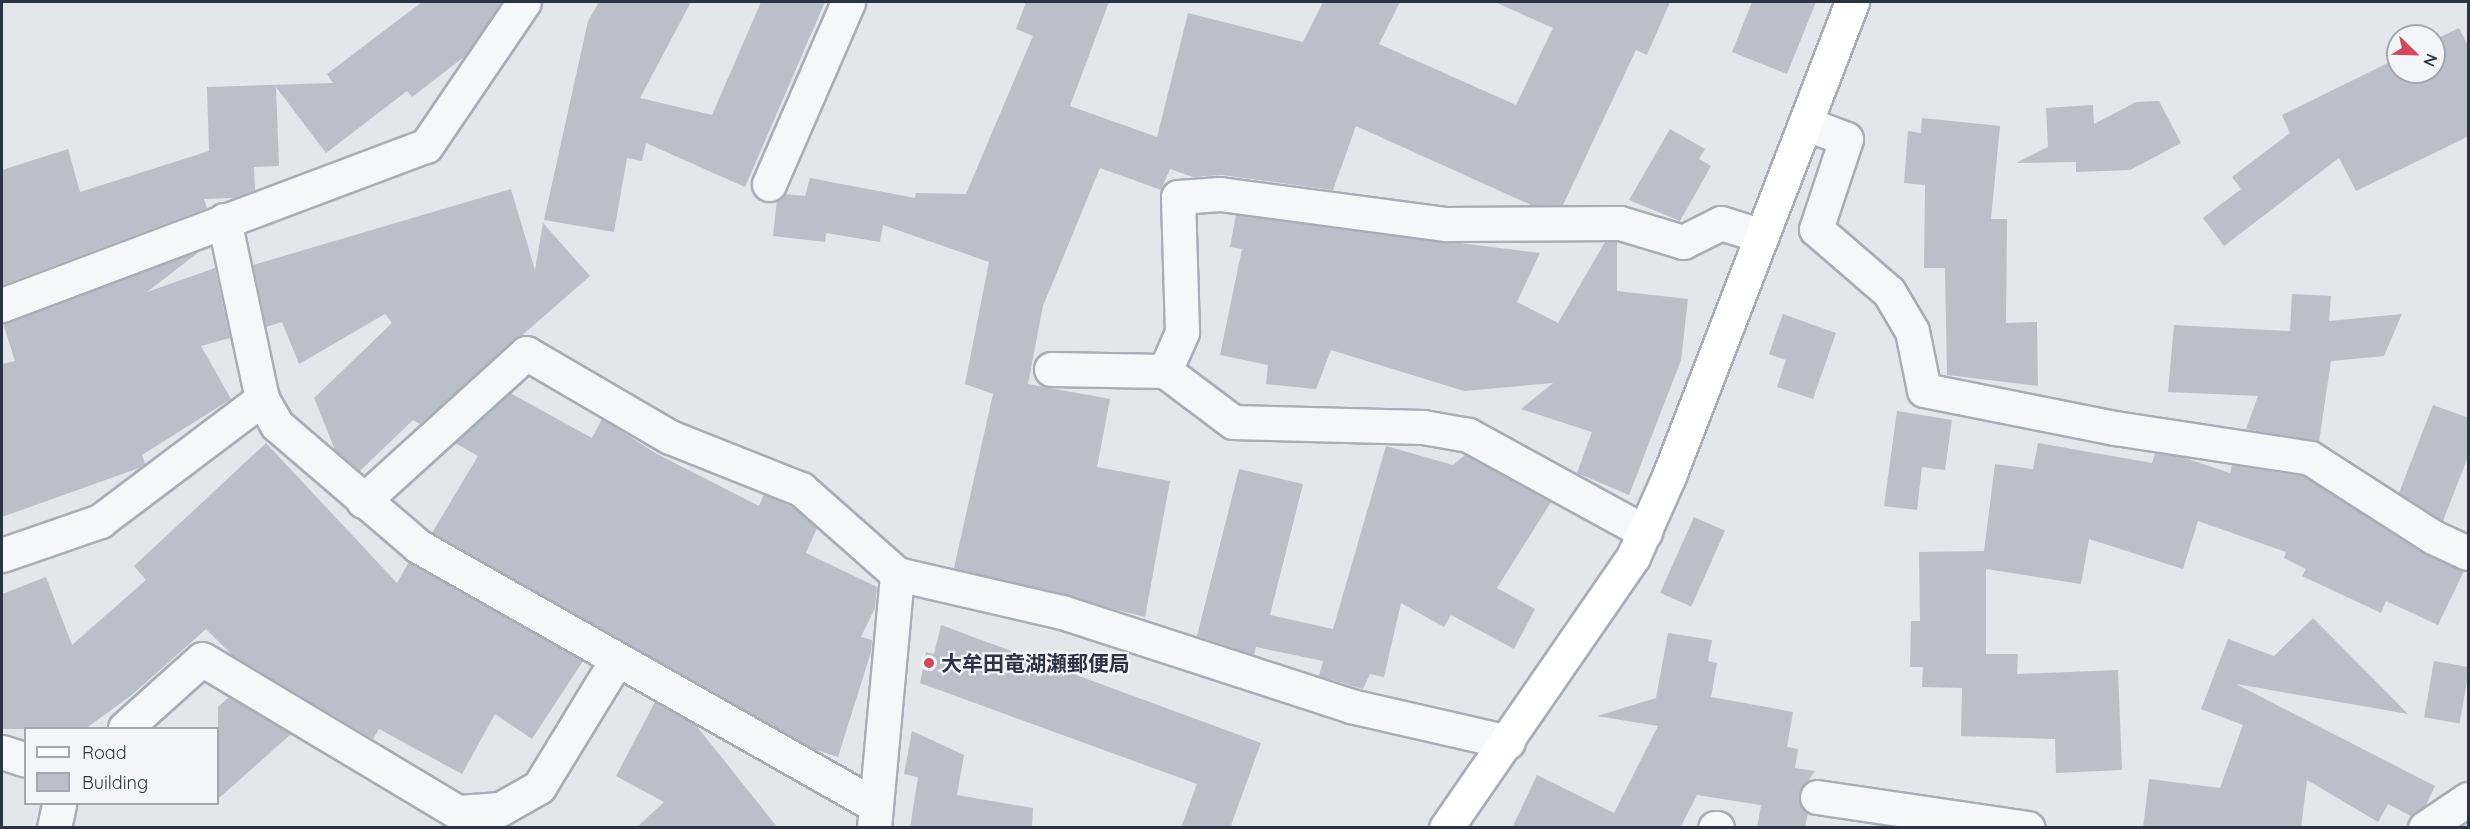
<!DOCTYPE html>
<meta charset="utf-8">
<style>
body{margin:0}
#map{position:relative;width:2470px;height:829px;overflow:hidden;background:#e3e6eb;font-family:Quicksand,"Noto Sans JP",sans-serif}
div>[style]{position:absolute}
.building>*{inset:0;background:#babfc9;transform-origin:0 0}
.roads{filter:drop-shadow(2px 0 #a8adb6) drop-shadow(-2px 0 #a8adb6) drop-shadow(0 2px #a8adb6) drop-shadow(0 -2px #a8adb6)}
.street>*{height:33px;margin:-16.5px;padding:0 16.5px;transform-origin:16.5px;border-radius:16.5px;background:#f6f7f9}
.secondary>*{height:33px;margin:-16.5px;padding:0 16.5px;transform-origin:16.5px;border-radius:16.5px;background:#fff}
.dots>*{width:16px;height:16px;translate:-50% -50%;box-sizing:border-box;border:3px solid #f3f5f8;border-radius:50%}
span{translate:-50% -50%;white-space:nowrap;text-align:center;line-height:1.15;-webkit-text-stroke:4.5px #f3f5f8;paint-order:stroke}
.poi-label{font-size:21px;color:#2a3444;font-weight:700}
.left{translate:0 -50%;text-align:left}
.frame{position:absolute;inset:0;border:3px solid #2a3444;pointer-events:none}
.legend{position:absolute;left:24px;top:727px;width:195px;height:78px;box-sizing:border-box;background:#f3f5f8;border:2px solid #a3a8b0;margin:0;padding:8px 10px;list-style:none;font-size:18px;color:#2a3444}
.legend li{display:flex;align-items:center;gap:12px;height:30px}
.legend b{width:30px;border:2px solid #a3a8b0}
.north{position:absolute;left:2386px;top:24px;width:60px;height:60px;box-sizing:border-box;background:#f3f5f8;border:2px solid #a3a8b0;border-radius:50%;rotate:113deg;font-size:16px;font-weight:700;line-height:24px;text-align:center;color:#2a3444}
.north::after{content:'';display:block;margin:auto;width:21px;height:27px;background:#d1475c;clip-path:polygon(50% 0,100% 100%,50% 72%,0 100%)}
</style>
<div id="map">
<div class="building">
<div style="clip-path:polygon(422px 2px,502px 2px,464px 57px,412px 97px,407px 91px,326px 153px,276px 87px,279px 166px,254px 167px,255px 190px,234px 198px,204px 199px,207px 208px,2px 285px,2px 170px,68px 149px,80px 192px,209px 151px,207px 87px,333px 83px,327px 74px)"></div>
<div style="clip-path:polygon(599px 2px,691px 2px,640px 98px,712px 115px,761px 2px,825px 2px,745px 187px,646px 143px,642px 161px,627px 158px,614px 232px,544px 220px,588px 21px)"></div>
<div style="clip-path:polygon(1026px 2px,1109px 2px,1070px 106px,1157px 137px,1188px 13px,1303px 42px,1323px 2px,1400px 2px,1379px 44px,1516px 105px,1553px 28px,1495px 2px,1670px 2px,1647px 55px,1636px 50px,1563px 205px,1531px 205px,1356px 126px,1333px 190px,1222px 175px,1193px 177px,1170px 169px,1161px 190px,1100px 168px,1043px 306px,1028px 384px,1110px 399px,1097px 467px,1170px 481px,1145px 617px,954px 568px,993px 394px,965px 384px,989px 262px,883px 225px,880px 242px,826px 233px,825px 242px,773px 236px,777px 200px,784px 194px,805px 196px,810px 178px,915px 198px,916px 193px,966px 194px,1033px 36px,1016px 29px)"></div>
<div style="clip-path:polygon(1752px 2px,1816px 2px,1787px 74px,1732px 52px)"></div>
<div style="clip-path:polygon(2459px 28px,2469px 48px,2469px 136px,2356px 191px,2339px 158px,2224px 246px,2203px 218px,2241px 189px,2232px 177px,2290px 133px,2282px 115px,2398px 58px,2398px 72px,2434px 72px,2434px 40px)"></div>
<div style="clip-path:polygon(2159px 101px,2181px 143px,2130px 170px,2076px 172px,2076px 162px,2016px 163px,2048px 147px,2046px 108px,2093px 105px,2094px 124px,2136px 102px)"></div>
<div style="clip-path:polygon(1922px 118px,2000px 126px,1991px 219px,2007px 219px,2006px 323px,2037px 322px,2038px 386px,1947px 375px,1945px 268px,1924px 268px,1925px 185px,1904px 183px,1908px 131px,1921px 133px)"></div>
<div style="clip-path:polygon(1670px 129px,1705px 149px,1699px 159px,1711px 166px,1680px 221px,1629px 200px)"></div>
<div style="clip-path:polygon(511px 189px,535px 270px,543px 223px,590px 276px,420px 424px,413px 420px,360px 471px,335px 450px,314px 398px,392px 323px,385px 314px,299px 364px,282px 322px,266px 327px,253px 265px)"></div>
<div style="clip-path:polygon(1236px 215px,1540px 253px,1517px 302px,1558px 323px,1605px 242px,1617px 242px,1617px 291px,1688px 299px,1681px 360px,1629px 495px,1577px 473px,1592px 432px,1521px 409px,1553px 383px,1464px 391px,1331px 350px,1316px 389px,1266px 384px,1268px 365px,1220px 355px,1242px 249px,1230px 247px)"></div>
<div style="clip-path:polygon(200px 251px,147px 292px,215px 268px,230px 338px,201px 346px,231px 399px,142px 455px,145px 464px,139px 468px,2px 517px,2px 364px,15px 361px,3px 323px)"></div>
<div style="clip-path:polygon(2292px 294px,2331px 296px,2329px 321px,2402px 314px,2384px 356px,2331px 361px,2319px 442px,2246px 429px,2258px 396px,2168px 392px,2174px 325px,2290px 331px)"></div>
<div style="clip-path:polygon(1783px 314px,1836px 333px,1813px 399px,1777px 387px,1786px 360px,1769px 354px)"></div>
<div style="clip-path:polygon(510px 393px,592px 438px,602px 419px,657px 454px,759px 506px,764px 494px,796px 509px,817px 528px,806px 553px,877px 587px,875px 608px,861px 637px,872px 640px,871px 652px,838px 757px,814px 749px,432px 533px,478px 456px,455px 443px)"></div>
<div style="clip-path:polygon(2433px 405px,2469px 418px,2469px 454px,2443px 521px,2399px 493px)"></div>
<div style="clip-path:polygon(1897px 411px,1952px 420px,1945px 470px,1922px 467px,1917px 510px,1884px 506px)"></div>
<div style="clip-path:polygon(266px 443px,397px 583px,409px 562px,583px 661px,532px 739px,495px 714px,462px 774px,379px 729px,373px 739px,234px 657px,206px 629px,133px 694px,85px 729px,2px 729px,2px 594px,46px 577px,72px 645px,146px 580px,134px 566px)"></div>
<div style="clip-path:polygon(2038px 443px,2152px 463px,2155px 453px,2182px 457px,2230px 473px,2232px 465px,2303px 476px,2423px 553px,2464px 571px,2438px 625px,2386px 601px,2381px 613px,2302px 576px,2306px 569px,2284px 558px,2286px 552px,2198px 521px,2183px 569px,2089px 539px,2081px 584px,1986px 569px,1986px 654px,2018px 654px,2017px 674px,2118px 670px,2122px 770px,2056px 773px,2055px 739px,1961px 736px,1962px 688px,1922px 687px,1923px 667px,1910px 667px,1911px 621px,1920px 621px,1919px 552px,1984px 551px,1995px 464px,2033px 469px)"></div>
<div style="clip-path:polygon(1386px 446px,1453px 465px,1465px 455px,1551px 502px,1497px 588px,1535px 609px,1514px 649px,1451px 615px,1444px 627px,1401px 603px,1384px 677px,1370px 674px,1363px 689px,1319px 676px,1323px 661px,1256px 647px,1254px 655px,1197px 636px,1239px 469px,1303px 484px,1270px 615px,1333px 629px)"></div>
<div style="left:1694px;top:517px;width:34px;height:83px;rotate:24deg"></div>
<div style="clip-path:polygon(2313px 618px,2408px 714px,2236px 684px,2435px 786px,2426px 805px,2411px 816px,2388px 804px,2378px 822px,2307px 780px,2301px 828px,2143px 828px,2149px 779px,2220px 788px,2243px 725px,2201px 709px,2228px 639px,2274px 656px)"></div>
<div style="clip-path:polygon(941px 625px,1261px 743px,1230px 828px,1181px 828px,1197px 784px,920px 683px,926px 652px,934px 654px)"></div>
<div style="clip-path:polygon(1668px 633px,1712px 640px,1708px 661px,1717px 663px,1711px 697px,1793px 712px,1787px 747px,1798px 749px,1795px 768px,1815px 771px,1799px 794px,1808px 813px,1805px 828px,1757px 828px,1761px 805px,1697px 795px,1680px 828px,1512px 828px,1537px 775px,1614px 813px,1658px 726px,1597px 716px,1656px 698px)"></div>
<div style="left:2434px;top:661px;width:36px;height:57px;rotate:10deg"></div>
<div style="clip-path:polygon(229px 697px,291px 734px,218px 799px,218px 707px)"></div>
<div style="clip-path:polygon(655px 702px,695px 724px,778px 828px,636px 828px,664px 802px,616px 776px)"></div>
<div style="clip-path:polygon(912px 731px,964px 755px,957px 795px,1033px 808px,1032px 828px,910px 828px,918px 777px,904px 774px)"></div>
</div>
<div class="roads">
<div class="street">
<div style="left:1805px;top:123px;width:44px;rotate:21.3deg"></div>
<div style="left:1846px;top:139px;width:95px;rotate:108.4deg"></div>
<div style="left:1816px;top:229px;width:96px;rotate:40.8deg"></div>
<div style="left:1889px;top:292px;width:45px;rotate:59.5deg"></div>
<div style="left:1912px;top:331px;width:60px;rotate:78.5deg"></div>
<div style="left:1924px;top:390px;width:195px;rotate:11.3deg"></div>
<div style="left:2115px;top:428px;width:197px;rotate:8.7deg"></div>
<div style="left:2310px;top:458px;width:146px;rotate:32.7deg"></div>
<div style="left:2433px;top:537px;width:38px;rotate:25deg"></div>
<div style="left:769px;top:184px;width:198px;rotate:-66.5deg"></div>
<div style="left:224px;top:220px;width:183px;rotate:78deg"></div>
<div style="left:262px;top:399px;width:30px;rotate:60deg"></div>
<div style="left:277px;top:425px;width:186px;rotate:40.6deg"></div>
<div style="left:418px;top:546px;width:523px;rotate:29.55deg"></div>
<div style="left:2px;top:305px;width:453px;rotate:-20.6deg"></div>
<div style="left:426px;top:146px;width:174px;rotate:-55.8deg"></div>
<div style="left:1051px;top:369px;width:114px;rotate:1deg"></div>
<div style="left:1165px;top:371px;width:43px;rotate:-66.4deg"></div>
<div style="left:1182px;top:332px;width:135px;rotate:-91.7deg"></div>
<div style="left:1178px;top:197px;width:42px;rotate:-4.1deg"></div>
<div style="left:1220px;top:194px;width:228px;rotate:7.6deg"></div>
<div style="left:1446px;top:224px;width:174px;rotate:-0.3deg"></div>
<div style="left:1620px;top:223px;width:66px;rotate:16.8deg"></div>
<div style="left:1683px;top:242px;width:42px;rotate:-26.6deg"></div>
<div style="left:1721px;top:223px;width:43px;rotate:17.6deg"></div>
<div style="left:1165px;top:371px;width:85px;rotate:36.9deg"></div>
<div style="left:1233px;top:422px;width:190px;rotate:1.5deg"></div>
<div style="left:1423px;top:427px;width:46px;rotate:10.1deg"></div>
<div style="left:1468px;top:435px;width:202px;rotate:28.7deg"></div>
<div style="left:363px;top:501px;width:220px;rotate:-42.2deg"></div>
<div style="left:526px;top:353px;width:167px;rotate:30.3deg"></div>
<div style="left:670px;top:437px;width:141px;rotate:21.7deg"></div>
<div style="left:801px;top:489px;width:128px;rotate:41.5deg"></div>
<div style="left:897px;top:574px;width:169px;rotate:13deg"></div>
<div style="left:1062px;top:612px;width:304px;rotate:18deg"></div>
<div style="left:1351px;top:706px;width:161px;rotate:12.9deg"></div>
<div style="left:2px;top:555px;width:104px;rotate:-19.1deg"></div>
<div style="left:100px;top:521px;width:203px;rotate:-37deg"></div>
<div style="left:125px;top:728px;width:103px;rotate:-41.9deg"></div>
<div style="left:202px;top:659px;width:298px;rotate:30.9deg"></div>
<div style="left:458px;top:812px;width:42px;rotate:-4.1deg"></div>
<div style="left:500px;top:809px;width:45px;rotate:-29.4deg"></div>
<div style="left:539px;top:787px;width:150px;rotate:-58.6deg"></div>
<div style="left:2px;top:752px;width:25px;rotate:18deg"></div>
<div style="left:1817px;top:797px;width:213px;rotate:8.4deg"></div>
<div style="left:54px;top:828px;width:25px;rotate:-78deg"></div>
<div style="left:874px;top:828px;width:255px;rotate:-84.8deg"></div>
<div style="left:1715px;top:828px;width:2px"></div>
<div style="left:2425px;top:828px;width:52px;rotate:-34deg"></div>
</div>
<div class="secondary">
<div style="left:1446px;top:828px;width:329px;rotate:-55.4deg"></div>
<div style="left:1633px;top:557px;width:89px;rotate:-66deg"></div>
<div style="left:1669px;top:476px;width:508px;rotate:-68.89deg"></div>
</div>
</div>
<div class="dots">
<div style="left:929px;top:663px;background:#d1475c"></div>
</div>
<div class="poi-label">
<span class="left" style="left:941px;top:663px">大牟田竜湖瀬郵便局</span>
</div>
<div class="frame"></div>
<ul class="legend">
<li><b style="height:8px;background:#fff"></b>Road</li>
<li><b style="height:16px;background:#babfc9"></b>Building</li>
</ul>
<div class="north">N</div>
</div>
